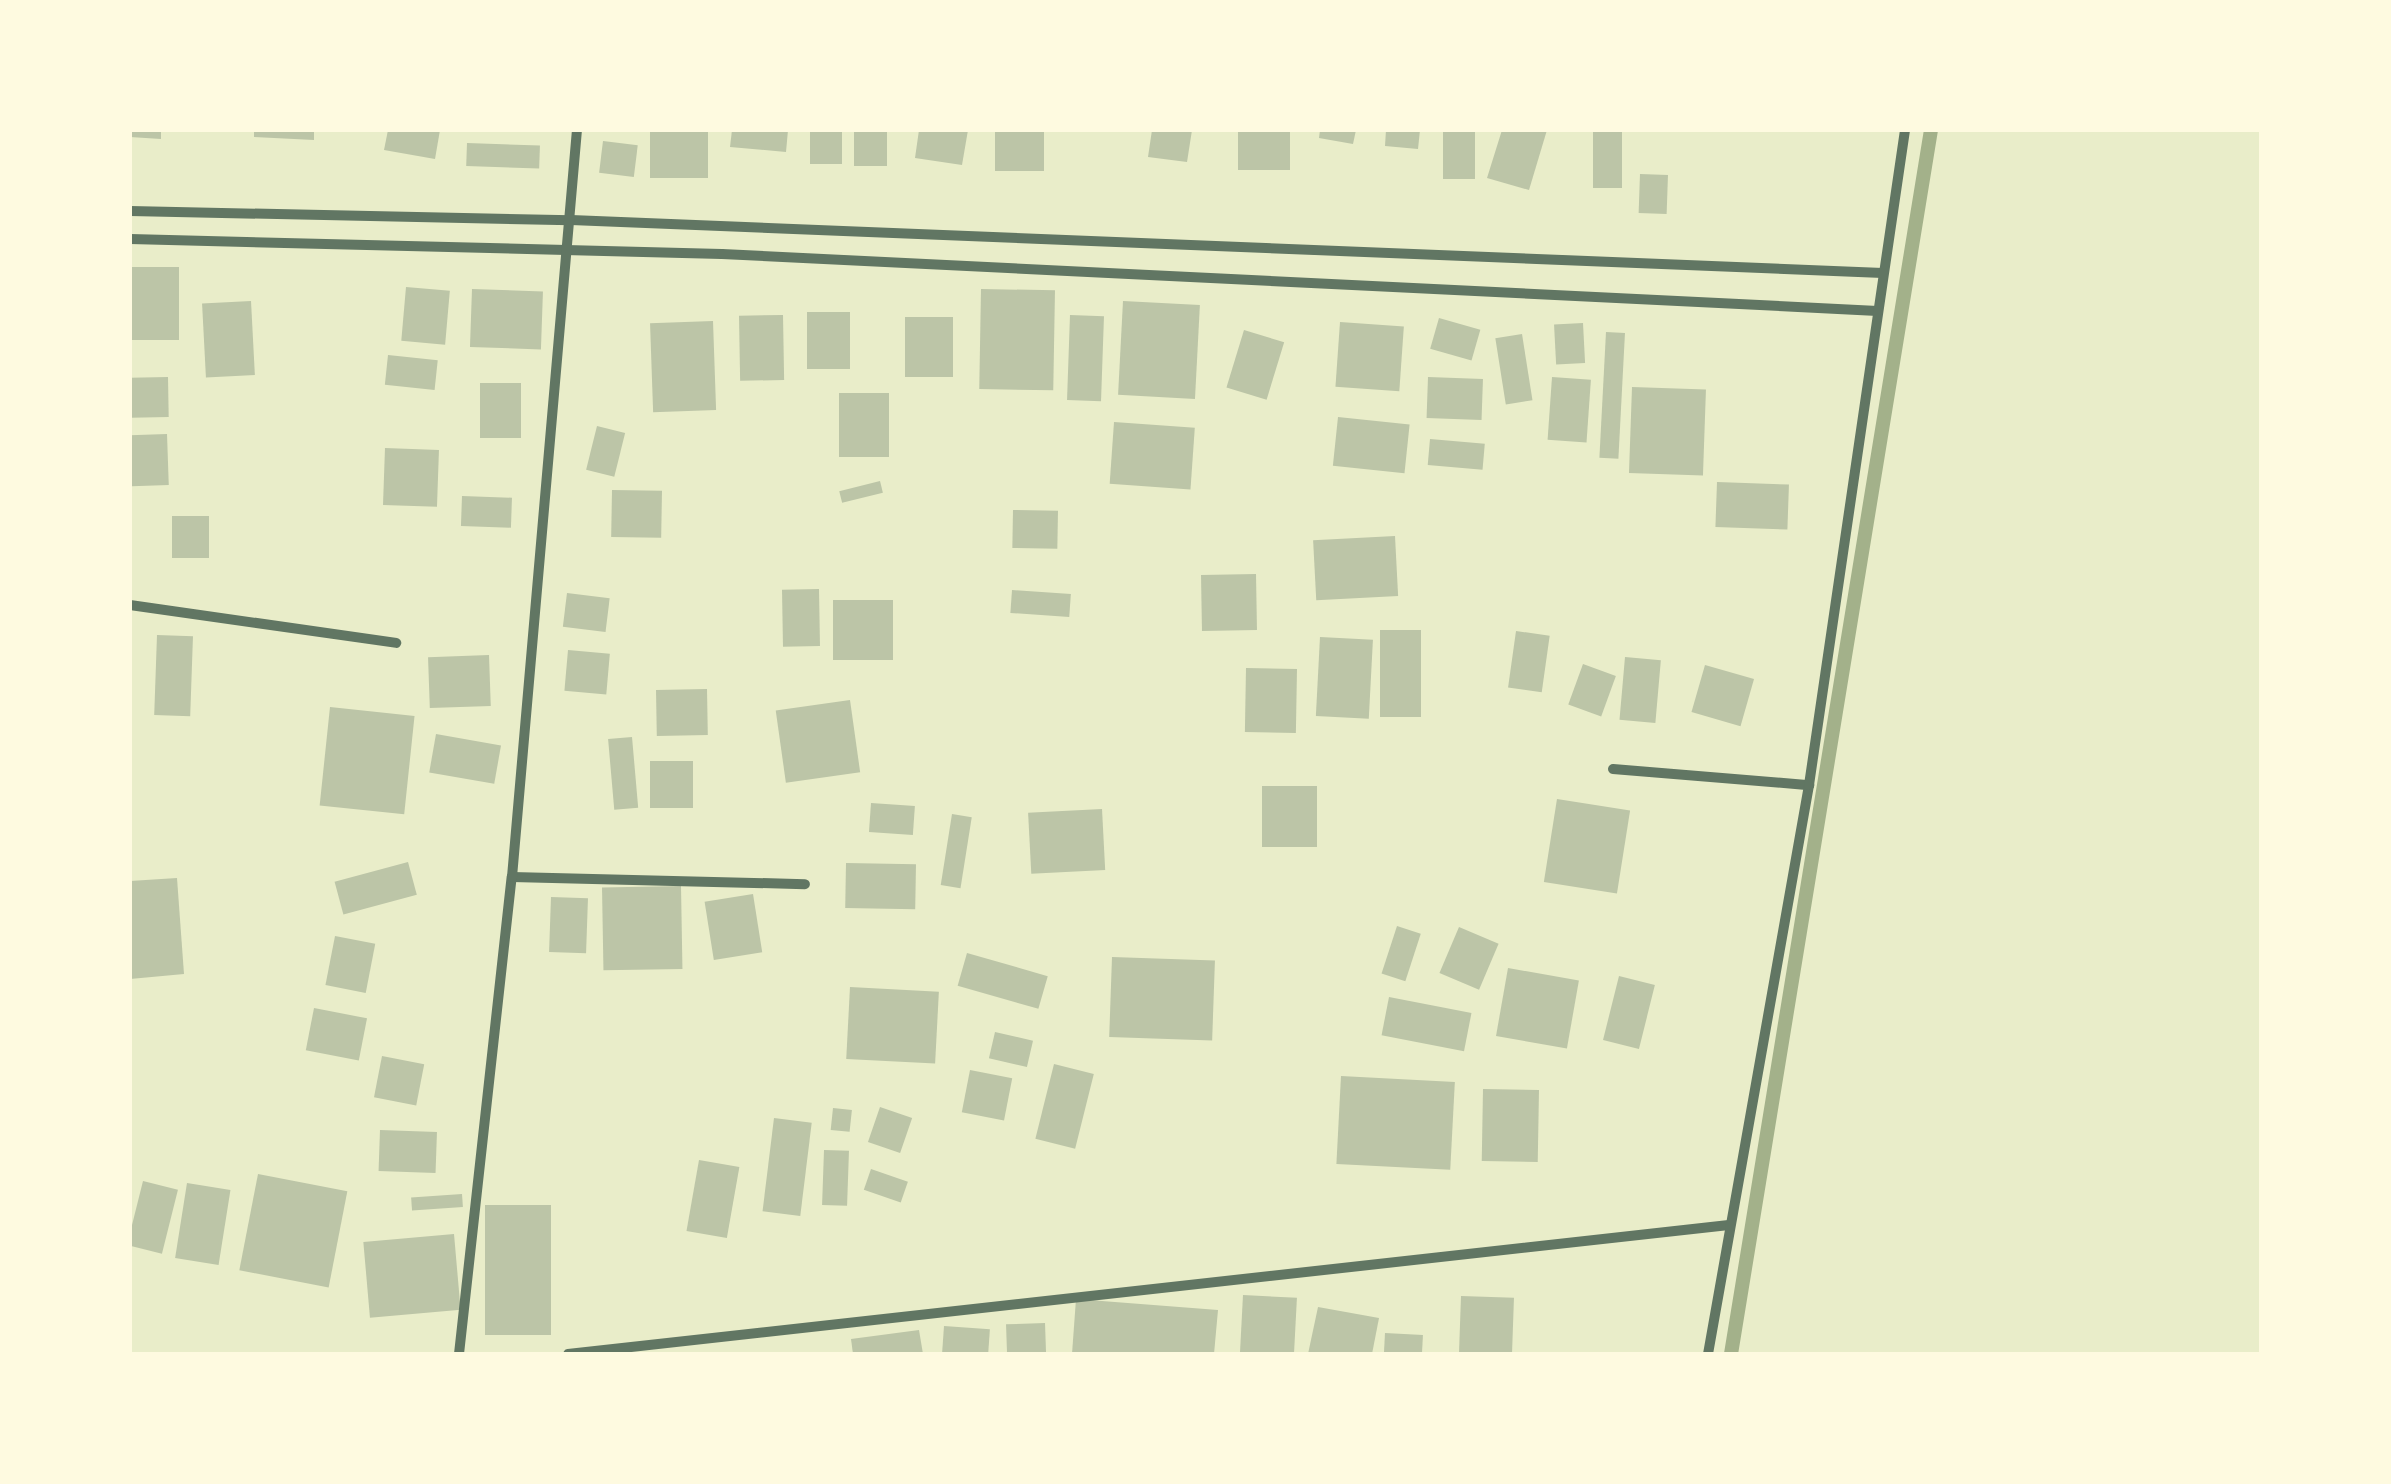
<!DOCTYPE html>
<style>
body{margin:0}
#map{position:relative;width:2391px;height:1484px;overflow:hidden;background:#e9edc9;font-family:Karla,sans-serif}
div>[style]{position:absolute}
.stream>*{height:14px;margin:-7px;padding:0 7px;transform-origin:7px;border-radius:7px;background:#a3b18a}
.building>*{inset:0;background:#bcc5a7;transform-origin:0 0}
.minor>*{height:10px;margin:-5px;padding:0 5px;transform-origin:5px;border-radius:5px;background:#617663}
span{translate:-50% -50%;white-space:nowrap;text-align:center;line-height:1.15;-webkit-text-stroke:10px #fefae0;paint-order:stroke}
.frame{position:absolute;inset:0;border:132px solid #fefae0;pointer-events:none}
</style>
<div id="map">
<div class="stream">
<div style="left:1731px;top:1354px;width:1240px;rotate:-80.72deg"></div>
</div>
<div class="building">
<div style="clip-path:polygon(130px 130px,161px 130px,161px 139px,130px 137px)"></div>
<div style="clip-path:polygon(254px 130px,314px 130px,314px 140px,254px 137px)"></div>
<div style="clip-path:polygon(388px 130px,440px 130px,435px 159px,384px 150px)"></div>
<div style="left:650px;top:130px;width:58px;height:48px"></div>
<div style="clip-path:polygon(732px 130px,788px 130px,786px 152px,730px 147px)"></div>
<div style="left:810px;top:130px;width:32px;height:34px"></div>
<div style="left:854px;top:130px;width:33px;height:36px"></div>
<div style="clip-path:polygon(919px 130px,968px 130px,962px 165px,915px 158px)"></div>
<div style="left:995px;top:130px;width:49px;height:41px"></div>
<div style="clip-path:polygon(1152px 130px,1192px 130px,1187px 162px,1148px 157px)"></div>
<div style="left:1238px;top:130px;width:52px;height:40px"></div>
<div style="clip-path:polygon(1320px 130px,1356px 130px,1353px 144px,1319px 138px)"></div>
<div style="clip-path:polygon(1386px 130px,1420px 130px,1418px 149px,1385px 146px)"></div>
<div style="left:1443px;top:130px;width:32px;height:49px"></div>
<div style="clip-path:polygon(1502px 130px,1547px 130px,1529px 190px,1487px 178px)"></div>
<div style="left:1593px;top:130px;width:29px;height:58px"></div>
<div style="left:603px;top:141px;width:35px;height:32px;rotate:7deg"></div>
<div style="left:467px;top:143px;width:73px;height:23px;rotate:2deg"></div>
<div style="left:1640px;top:174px;width:28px;height:39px;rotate:2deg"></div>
<div style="left:130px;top:267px;width:49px;height:73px"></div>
<div style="left:406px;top:287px;width:44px;height:54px;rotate:5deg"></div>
<div style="left:472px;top:289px;width:71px;height:58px;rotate:2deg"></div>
<div style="left:981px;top:289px;width:74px;height:100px;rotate:1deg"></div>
<div style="left:251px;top:301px;width:74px;height:49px;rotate:87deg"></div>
<div style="left:1123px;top:301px;width:77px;height:94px;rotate:3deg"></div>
<div style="left:807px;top:312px;width:43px;height:57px"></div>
<div style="left:783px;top:315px;width:65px;height:44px;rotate:89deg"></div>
<div style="left:1070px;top:315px;width:34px;height:85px;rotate:2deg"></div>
<div style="left:905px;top:317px;width:48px;height:60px"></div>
<div style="left:1439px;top:318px;width:43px;height:32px;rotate:16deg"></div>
<div style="left:713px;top:321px;width:89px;height:63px;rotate:88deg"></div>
<div style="left:1340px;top:322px;width:64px;height:65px;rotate:4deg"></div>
<div style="left:1583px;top:323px;width:40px;height:29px;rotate:87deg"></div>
<div style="left:1244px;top:330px;width:42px;height:60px;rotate:17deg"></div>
<div style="left:1606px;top:332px;width:19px;height:126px;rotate:3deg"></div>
<div style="left:1522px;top:334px;width:67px;height:27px;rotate:81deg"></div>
<div style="left:388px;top:355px;width:50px;height:30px;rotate:6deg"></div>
<div style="left:168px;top:377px;width:40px;height:38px;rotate:89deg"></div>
<div style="left:1428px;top:377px;width:55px;height:41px;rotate:2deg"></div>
<div style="left:1552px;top:377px;width:39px;height:63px;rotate:4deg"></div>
<div style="left:521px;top:383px;width:55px;height:41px;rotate:90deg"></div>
<div style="left:1632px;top:387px;width:74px;height:86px;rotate:2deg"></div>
<div style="left:839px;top:393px;width:50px;height:64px"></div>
<div style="left:1338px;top:417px;width:72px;height:49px;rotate:6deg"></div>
<div style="left:1114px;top:422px;width:81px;height:62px;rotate:4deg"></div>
<div style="left:597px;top:426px;width:29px;height:45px;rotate:14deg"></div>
<div style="left:167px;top:434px;width:51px;height:37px;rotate:88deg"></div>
<div style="left:1430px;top:439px;width:55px;height:26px;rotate:5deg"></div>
<div style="left:385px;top:448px;width:54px;height:57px;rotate:2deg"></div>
<div style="left:880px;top:481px;width:12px;height:42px;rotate:76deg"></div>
<div style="left:1717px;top:482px;width:72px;height:45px;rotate:2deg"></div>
<div style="left:612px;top:490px;width:50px;height:47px;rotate:1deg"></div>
<div style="left:462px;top:496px;width:50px;height:30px;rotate:2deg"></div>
<div style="left:1013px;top:510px;width:45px;height:38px;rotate:1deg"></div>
<div style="left:172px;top:516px;width:37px;height:42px"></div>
<div style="left:1395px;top:536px;width:60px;height:82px;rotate:87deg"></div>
<div style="left:1256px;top:574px;width:56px;height:55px;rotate:89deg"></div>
<div style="left:819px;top:589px;width:57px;height:37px;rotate:89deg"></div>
<div style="left:1012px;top:590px;width:59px;height:23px;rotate:4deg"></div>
<div style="left:567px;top:593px;width:43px;height:34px;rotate:7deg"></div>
<div style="left:893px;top:600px;width:60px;height:60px;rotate:90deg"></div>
<div style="left:1380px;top:630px;width:41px;height:87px"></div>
<div style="left:1516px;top:631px;width:34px;height:57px;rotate:8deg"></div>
<div style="left:157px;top:635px;width:36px;height:80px;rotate:2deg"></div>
<div style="left:1320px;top:637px;width:53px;height:79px;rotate:3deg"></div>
<div style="left:568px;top:650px;width:42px;height:41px;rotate:5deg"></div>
<div style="left:489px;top:655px;width:51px;height:61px;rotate:88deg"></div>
<div style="left:1625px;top:657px;width:36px;height:63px;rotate:5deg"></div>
<div style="left:1583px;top:664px;width:35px;height:43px;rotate:20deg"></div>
<div style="left:1705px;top:665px;width:51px;height:49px;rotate:16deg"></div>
<div style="left:1246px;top:668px;width:51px;height:64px;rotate:1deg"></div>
<div style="left:707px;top:689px;width:46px;height:51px;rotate:89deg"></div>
<div style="left:850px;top:700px;width:73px;height:75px;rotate:82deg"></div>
<div style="left:330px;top:707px;width:85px;height:99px;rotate:6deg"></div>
<div style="left:436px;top:734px;width:66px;height:39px;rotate:10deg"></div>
<div style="left:632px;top:737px;width:71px;height:24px;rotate:85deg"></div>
<div style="left:650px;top:761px;width:43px;height:47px"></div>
<div style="left:1262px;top:786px;width:55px;height:61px"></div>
<div style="left:1557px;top:799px;width:74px;height:84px;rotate:9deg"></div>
<div style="left:871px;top:803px;width:44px;height:29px;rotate:4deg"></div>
<div style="left:1102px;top:809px;width:61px;height:74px;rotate:87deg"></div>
<div style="left:952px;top:814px;width:20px;height:72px;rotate:9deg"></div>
<div style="left:408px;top:862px;width:34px;height:76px;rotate:75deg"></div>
<div style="left:846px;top:863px;width:70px;height:45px;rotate:1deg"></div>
<div style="clip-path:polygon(177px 878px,184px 974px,130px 979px,130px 881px)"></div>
<div style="left:681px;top:886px;width:83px;height:79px;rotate:89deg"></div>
<div style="left:753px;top:894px;width:59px;height:49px;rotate:81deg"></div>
<div style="left:551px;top:897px;width:37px;height:55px;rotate:2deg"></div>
<div style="left:1397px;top:926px;width:25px;height:50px;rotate:18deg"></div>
<div style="left:1459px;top:927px;width:43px;height:50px;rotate:23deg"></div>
<div style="left:335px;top:936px;width:41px;height:50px;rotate:11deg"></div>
<div style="left:967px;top:953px;width:84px;height:34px;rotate:16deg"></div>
<div style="left:1112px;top:957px;width:103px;height:80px;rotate:2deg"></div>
<div style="left:1508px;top:968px;width:72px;height:69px;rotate:10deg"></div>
<div style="left:1619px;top:976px;width:37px;height:66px;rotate:14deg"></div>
<div style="left:850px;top:987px;width:89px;height:72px;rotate:3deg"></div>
<div style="left:1389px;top:997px;width:84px;height:39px;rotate:11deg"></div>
<div style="left:314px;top:1008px;width:54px;height:43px;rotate:11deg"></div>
<div style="left:995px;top:1032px;width:39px;height:27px;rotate:13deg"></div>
<div style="left:382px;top:1056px;width:43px;height:42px;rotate:11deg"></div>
<div style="left:1054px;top:1064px;width:41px;height:77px;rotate:14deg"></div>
<div style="left:970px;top:1070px;width:43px;height:43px;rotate:11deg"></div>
<div style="left:1341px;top:1076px;width:114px;height:88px;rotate:3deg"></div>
<div style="left:1483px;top:1089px;width:56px;height:72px;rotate:1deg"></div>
<div style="left:880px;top:1107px;width:34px;height:37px;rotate:19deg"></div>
<div style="left:833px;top:1108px;width:19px;height:22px;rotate:6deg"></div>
<div style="left:774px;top:1118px;width:38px;height:94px;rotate:7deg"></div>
<div style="left:380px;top:1130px;width:57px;height:41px;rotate:2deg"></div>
<div style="left:824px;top:1150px;width:25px;height:55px;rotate:2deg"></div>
<div style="left:699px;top:1160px;width:41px;height:72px;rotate:10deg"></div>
<div style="left:871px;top:1169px;width:39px;height:22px;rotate:19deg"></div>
<div style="left:258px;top:1174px;width:91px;height:98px;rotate:11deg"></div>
<div style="left:143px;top:1181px;width:36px;height:66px;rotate:14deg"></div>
<div style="left:187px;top:1183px;width:44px;height:76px;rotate:9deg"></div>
<div style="left:462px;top:1194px;width:13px;height:51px;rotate:86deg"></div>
<div style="left:485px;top:1205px;width:66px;height:130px"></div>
<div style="left:454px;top:1234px;width:76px;height:91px;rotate:85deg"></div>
<div style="left:1243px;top:1295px;width:54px;height:59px;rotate:3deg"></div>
<div style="left:1461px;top:1296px;width:53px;height:58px;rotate:2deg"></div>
<div style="clip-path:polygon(1076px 1299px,1218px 1310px,1214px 1354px,1072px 1354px)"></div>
<div style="clip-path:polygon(1318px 1307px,1379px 1318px,1372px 1354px,1308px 1354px)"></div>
<div style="left:1045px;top:1323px;width:31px;height:39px;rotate:88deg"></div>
<div style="left:944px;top:1326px;width:46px;height:28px;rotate:4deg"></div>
<div style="clip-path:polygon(919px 1330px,923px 1354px,853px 1354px,851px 1339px)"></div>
<div style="left:1385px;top:1333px;width:38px;height:21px;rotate:3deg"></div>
</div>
<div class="minor">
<div style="left:130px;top:211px;width:441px;rotate:1.2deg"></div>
<div style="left:571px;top:220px;width:1313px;rotate:2.31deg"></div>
<div style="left:130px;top:239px;width:592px;rotate:1.45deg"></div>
<div style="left:722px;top:254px;width:1157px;rotate:2.82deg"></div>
<div style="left:130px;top:605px;width:269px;rotate:8.1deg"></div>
<div style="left:1613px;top:769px;width:197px;rotate:4.7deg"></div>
<div style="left:512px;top:877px;width:293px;rotate:1.4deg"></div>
<div style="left:459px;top:1354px;width:480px;rotate:-83.7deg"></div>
<div style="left:512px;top:877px;width:750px;rotate:-85.03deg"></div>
<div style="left:568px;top:1354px;width:1168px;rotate:-6.34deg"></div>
<div style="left:1708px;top:1354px;width:578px;rotate:-79.93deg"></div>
<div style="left:1809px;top:785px;width:662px;rotate:-81.66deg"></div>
</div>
<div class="frame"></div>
</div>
